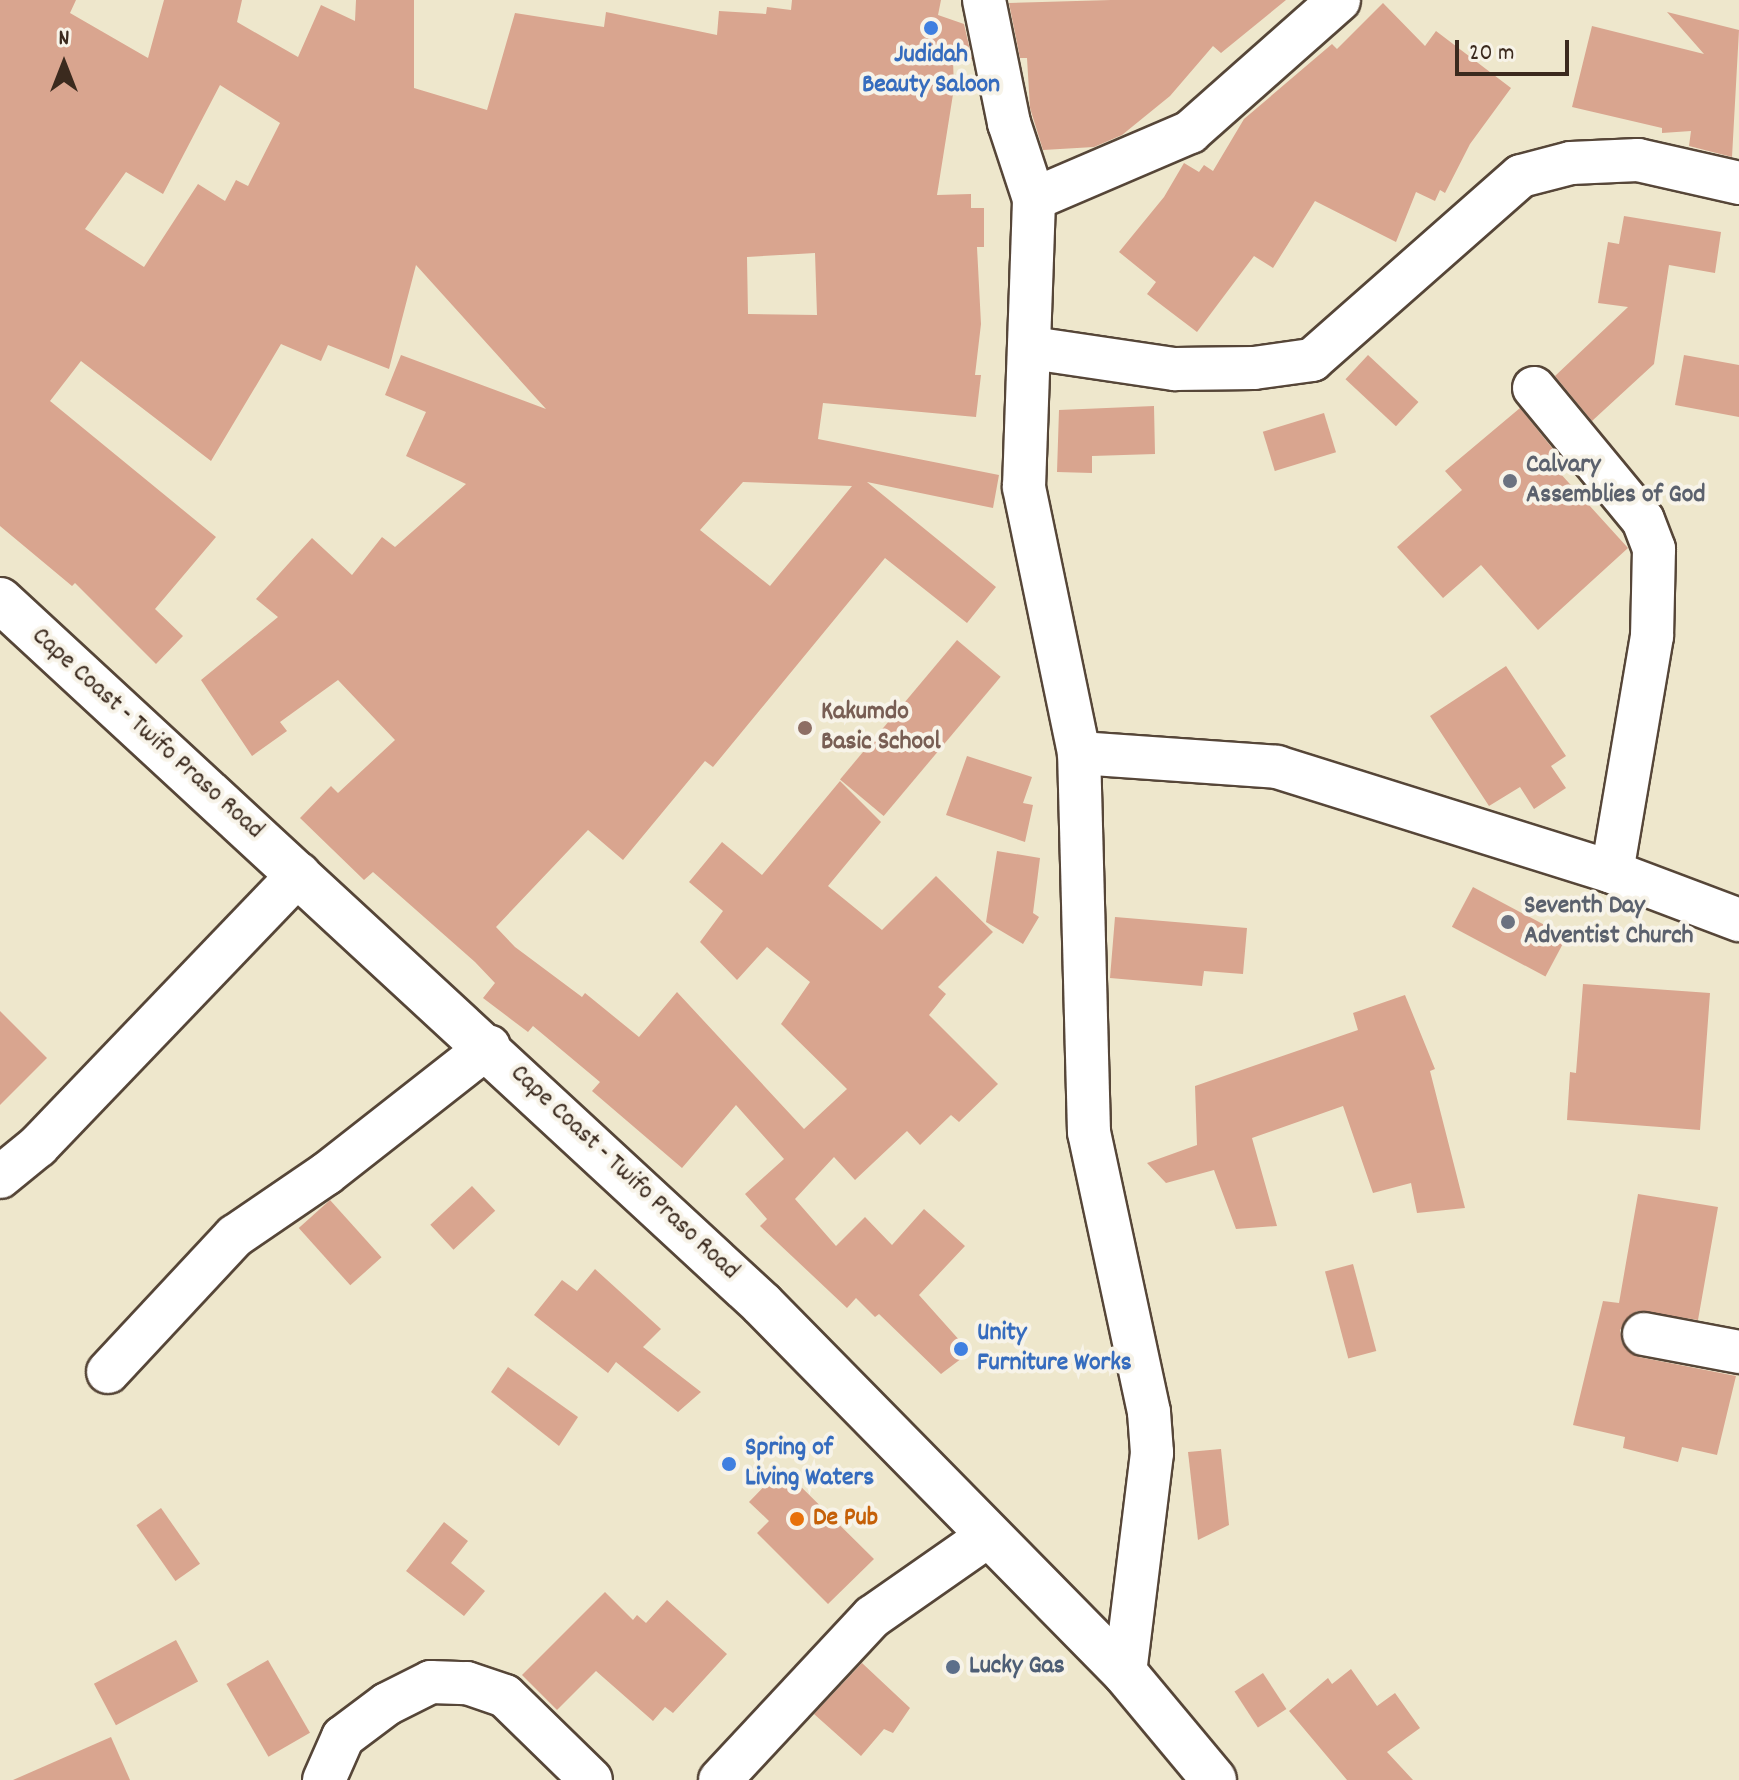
<!DOCTYPE html>
<style>
body{margin:0}
#map{position:relative;width:1739px;height:1780px;overflow:hidden;background:#eee7cc;font-family:Dekko,sans-serif}
div>[style]{position:absolute}
.building>*{inset:0;background:#d9a58f;transform-origin:0 0}
.roads{filter:drop-shadow(2px 0 #564638) drop-shadow(-2px 0 #564638) drop-shadow(0 2px #564638) drop-shadow(0 -2px #564638)}
.minor>*{height:42px;margin:-21px;padding:0 21px;transform-origin:21px;border-radius:21px;background:#fff}
.secondary>*{height:44px;margin:-22px;padding:0 22px;transform-origin:22px;border-radius:22px;background:#fff}
.dots>*{width:22px;height:22px;translate:-50% -50%;box-sizing:border-box;border:4px solid #f7f3e8;border-radius:50%}
span{translate:-50% -50%;white-space:nowrap;text-align:center;line-height:1.15;-webkit-text-stroke:8px #f7f3e8;paint-order:stroke}
.shop-label{font-size:26px;color:#366cbe;font-weight:700}
.left{translate:0 -50%;text-align:left}
.worship-label{font-size:26px;color:#5b616d;font-weight:700}
.education-label{font-size:26px;color:#785e54;font-weight:700}
.street-label{font-size:26px;color:#3b2a1e}
.food-label{font-size:26px;color:#c56008;font-weight:700}
.service-label{font-size:26px;color:#4e5e75;font-weight:700}
.north{position:absolute;left:24px;top:24px;width:80px;height:80px;-webkit-text-stroke:6px #f7f3e8;paint-order:stroke;rotate:0deg;font-size:22px;font-weight:700;line-height:32px;text-align:center;color:#3b2a1e}
.north::after{content:'';display:block;margin:auto;width:28px;height:36px;background:#3b2a1e;clip-path:polygon(50% 0,100% 100%,50% 72%,0 100%)}
.scale{position:absolute;left:1455px;top:40px;width:114px;height:36px;box-sizing:border-box;border:4px solid #3b2a1e;border-top:0;padding-left:10px;font-size:24px;line-height:28px;white-space:nowrap;color:#3b2a1e;-webkit-text-stroke:6px #f7f3e8;paint-order:stroke}
</style>
<div id="map">
<div class="building">
<div style="clip-path:polygon(evenodd,0 0,76px 0,70px 13px,148px 58px,164px 0,242px 0,237px 22px,298px 57px,321px 5px,355px 21px,356px 0,414px 0,414px 88px,487px 110px,515px 13px,604px 27px,606px 12px,717px 35px,719px 11px,766px 14px,767px 7px,791px 10px,792px 0,941px 0,938px 15px,964px 24px,972px 59px,953px 60px,954px 88px,937px 195px,971px 194px,971px 208px,984px 208px,984px 247px,977px 247px,981px 324px,975px 375px,981px 375px,976px 417px,823px 403px,818px 439px,999px 475px,993px 508px,867px 482px,996px 587px,967px 623px,885px 558px,713px 767px,705px 761px,623px 860px,588px 830px,496px 927px,515px 947px,582px 997px,585px 993px,639px 1037px,677px 992px,804px 1129px,847px 1089px,781px 1024px,810px 982px,767px 947px,737px 980px,700px 942px,723px 911px,689px 882px,722px 842px,762px 875px,840px 781px,881px 822px,828px 886px,882px 930px,936px 876px,993px 932px,938px 987px,946px 994px,929px 1015px,998px 1084px,959px 1122px,951px 1115px,920px 1145px,907px 1131px,855px 1180px,834px 1157px,795px 1199px,836px 1246px,865px 1217px,892px 1245px,924px 1209px,965px 1246px,919px 1295px,970px 1352px,941px 1374px,879px 1314px,875px 1317px,856px 1298px,847px 1308px,760px 1226px,767px 1219px,745px 1194px,784px 1159px,736px 1105px,682px 1168px,592px 1091px,600px 1082px,533px 1026px,528px 1032px,483px 998px,495px 983px,475px 962px,373px 872px,364px 880px,300px 818px,331px 786px,338px 793px,395px 740px,338px 680px,280px 722px,287px 731px,252px 756px,201px 680px,278px 617px,256px 599px,312px 538px,352px 575px,382px 537px,395px 547px,466px 484px,406px 456px,426px 412px,385px 395px,401px 355px,546px 409px,416px 265px,389px 369px,328px 345px,321px 361px,281px 344px,211px 461px,81px 361px,50px 401px,216px 537px,155px 609px,183px 636px,156px 664px,75px 583px,72px 586px,0 526px,0 0,220px 85px,280px 123px,248px 186px,236px 180px,225px 201px,198px 184px,144px 267px,85px 229px,126px 172px,163px 194px,220px 85px,0 0,815px 253px,817px 315px,748px 314px,747px 257px,815px 253px,0 0,743px 482px,852px 486px,770px 586px,700px 530px,743px 482px)"></div>
<div style="clip-path:polygon(1111px 0,1286px 0,1221px 53px,1213px 46px,1170px 96px,1122px 135px,1094px 147px,1043px 150px,1030px 108px,1027px 58px,1020px 58px,1009px 3px)"></div>
<div style="clip-path:polygon(1383px 3px,1425px 46px,1436px 31px,1511px 88px,1470px 144px,1445px 193px,1440px 190px,1435px 201px,1416px 192px,1396px 242px,1315px 201px,1273px 268px,1254px 256px,1197px 332px,1147px 294px,1156px 282px,1119px 252px,1164px 197px,1184px 163px,1199px 172px,1204px 165px,1213px 171px,1244px 119px,1332px 44px,1337px 49px)"></div>
<div style="clip-path:polygon(1667px 12px,1739px 30px,1732px 157px,1689px 146px,1691px 131px,1662px 133px,1662px 128px,1572px 107px,1592px 26px,1704px 54px)"></div>
<div style="clip-path:polygon(1624px 216px,1721px 232px,1715px 273px,1669px 265px,1654px 364px,1592px 421px,1555px 376px,1628px 307px,1598px 303px,1608px 242px,1619px 244px)"></div>
<div style="left:1368px;top:355px;width:69px;height:33px;rotate:43deg"></div>
<div style="clip-path:polygon(1684px 355px,1739px 365px,1739px 417px,1675px 405px)"></div>
<div style="clip-path:polygon(1154px 406px,1155px 454px,1092px 456px,1092px 473px,1057px 472px,1059px 410px)"></div>
<div style="clip-path:polygon(1520px 408px,1557px 454px,1549px 461px,1628px 548px,1538px 630px,1481px 565px,1443px 598px,1397px 547px,1462px 490px,1445px 471px)"></div>
<div style="left:1324px;top:413px;width:41px;height:64px;rotate:73deg"></div>
<div style="left:957px;top:640px;width:57px;height:182px;rotate:40deg"></div>
<div style="clip-path:polygon(1506px 666px,1566px 756px,1551px 766px,1566px 788px,1534px 809px,1520px 787px,1489px 806px,1430px 716px)"></div>
<div style="clip-path:polygon(967px 756px,1032px 777px,1023px 803px,1033px 805px,1025px 842px,946px 815px)"></div>
<div style="clip-path:polygon(997px 851px,1040px 858px,1033px 913px,1039px 917px,1023px 944px,986px 922px)"></div>
<div style="left:1473px;top:887px;width:106px;height:45px;rotate:28deg"></div>
<div style="clip-path:polygon(1115px 917px,1247px 928px,1243px 974px,1204px 971px,1202px 986px,1110px 978px)"></div>
<div style="clip-path:polygon(1583px 984px,1710px 993px,1700px 1130px,1567px 1120px,1570px 1072px,1576px 1073px)"></div>
<div style="clip-path:polygon(1405px 995px,1435px 1069px,1430px 1071px,1465px 1208px,1417px 1213px,1411px 1183px,1373px 1193px,1343px 1106px,1252px 1138px,1277px 1226px,1236px 1229px,1214px 1170px,1166px 1183px,1147px 1163px,1197px 1145px,1195px 1086px,1358px 1030px,1353px 1013px)"></div>
<div style="clip-path:polygon(0 1011px,47px 1058px,0 1105px)"></div>
<div style="left:472px;top:1186px;width:34px;height:57px;rotate:47deg"></div>
<div style="clip-path:polygon(1638px 1194px,1718px 1207px,1698px 1320px,1637px 1311px,1620px 1330px,1622px 1343px,1639px 1357px,1736px 1376px,1717px 1455px,1682px 1447px,1678px 1462px,1623px 1448px,1625px 1437px,1573px 1425px,1603px 1301px,1619px 1303px)"></div>
<div style="left:330px;top:1200px;width:77px;height:42px;rotate:48deg"></div>
<div style="left:1353px;top:1264px;width:90px;height:29px;rotate:75deg"></div>
<div style="clip-path:polygon(595px 1269px,661px 1329px,643px 1347px,701px 1392px,678px 1412px,616px 1362px,608px 1373px,534px 1315px,562px 1280px,577px 1291px)"></div>
<div style="clip-path:polygon(508px 1367px,578px 1417px,559px 1446px,491px 1392px)"></div>
<div style="clip-path:polygon(1221px 1449px,1229px 1525px,1198px 1540px,1188px 1452px)"></div>
<div style="clip-path:polygon(782px 1468px,874px 1559px,828px 1604px,757px 1533px,769px 1521px,749px 1502px)"></div>
<div style="left:161px;top:1508px;width:68px;height:30px;rotate:55deg"></div>
<div style="clip-path:polygon(444px 1522px,468px 1541px,451px 1563px,485px 1591px,464px 1616px,406px 1571px)"></div>
<div style="clip-path:polygon(605px 1592px,633px 1620px,637px 1615px,646px 1623px,667px 1600px,727px 1654px,673px 1713px,665px 1707px,653px 1721px,596px 1671px,557px 1710px,522px 1675px)"></div>
<div style="left:176px;top:1640px;width:47px;height:93px;rotate:62deg"></div>
<div style="left:268px;top:1660px;width:84px;height:48px;rotate:60deg"></div>
<div style="clip-path:polygon(862px 1663px,910px 1708px,893px 1733px,884px 1729px,861px 1756px,814px 1714px)"></div>
<div style="clip-path:polygon(1351px 1669px,1377px 1706px,1395px 1693px,1420px 1728px,1387px 1752px,1413px 1780px,1347px 1780px,1289px 1711px,1328px 1678px,1332px 1684px)"></div>
<div style="left:1263px;top:1673px;width:43px;height:34px;rotate:57deg"></div>
<div style="clip-path:polygon(111px 1737px,130px 1780px,13px 1780px)"></div>
</div>
<div class="roads">
<div class="minor">
<div style="left:984px;top:0;width:126px;rotate:78.5deg"></div>
<div style="left:1009px;top:123px;width:80px;rotate:71.8deg"></div>
<div style="left:1032px;top:348px;width:145px;rotate:8.4deg"></div>
<div style="left:1175px;top:369px;width:79px;rotate:-0.7deg"></div>
<div style="left:1254px;top:368px;width:59px;rotate:-7.9deg"></div>
<div style="left:1312px;top:360px;width:278px;rotate:-41.4deg"></div>
<div style="left:1521px;top:176px;width:52px;rotate:-14.6deg"></div>
<div style="left:1571px;top:163px;width:67px;rotate:-2.6deg"></div>
<div style="left:1638px;top:160px;width:104px;rotate:12.8deg"></div>
<div style="left:1534px;top:388px;width:171px;rotate:50.5deg"></div>
<div style="left:1643px;top:520px;width:31px;rotate:69deg"></div>
<div style="left:1654px;top:549px;width:87px;rotate:91.3deg"></div>
<div style="left:1652px;top:636px;width:239px;rotate:99.6deg"></div>
<div style="left:1079px;top:753px;width:198px;rotate:4deg"></div>
<div style="left:1277px;top:767px;width:351px;rotate:17.4deg"></div>
<div style="left:1612px;top:872px;width:136px;rotate:20.7deg"></div>
<div style="left:0;top:1177px;width:49px;rotate:-39.2deg"></div>
<div style="left:38px;top:1146px;width:377px;rotate:-46.2deg"></div>
<div style="left:1644px;top:1334px;width:97px;rotate:10.7deg"></div>
<div style="left:108px;top:1372px;width:186px;rotate:-47deg"></div>
<div style="left:235px;top:1236px;width:110px;rotate:-34.3deg"></div>
<div style="left:326px;top:1174px;width:207px;rotate:-38.1deg"></div>
<div style="left:1125px;top:1673px;width:222px;rotate:-83deg"></div>
<div style="left:1152px;top:1453px;width:41px;rotate:-94.2deg"></div>
<div style="left:1149px;top:1412px;width:286px;rotate:-102.1deg"></div>
<div style="left:1089px;top:1132px;width:379px;rotate:-91.5deg"></div>
<div style="left:1079px;top:753px;width:272px;rotate:-101.7deg"></div>
<div style="left:1024px;top:487px;width:288px;rotate:-88deg"></div>
<div style="left:1034px;top:199px;width:170px;rotate:-23.2deg"></div>
<div style="left:1190px;top:132px;width:199px;rotate:-41.5deg"></div>
<div style="left:324px;top:1780px;width:47px;rotate:-66.2deg"></div>
<div style="left:343px;top:1737px;width:55px;rotate:-36.9deg"></div>
<div style="left:387px;top:1704px;width:49px;rotate:-26.6deg"></div>
<div style="left:431px;top:1682px;width:36px;rotate:2deg"></div>
<div style="left:467px;top:1683px;width:40px;rotate:18.9deg"></div>
<div style="left:505px;top:1696px;width:120px;rotate:44.3deg"></div>
<div style="left:720px;top:1780px;width:223px;rotate:-47deg"></div>
<div style="left:872px;top:1617px;width:141px;rotate:-34.9deg"></div>
</div>
<div class="secondary">
<div style="left:0;top:600px;width:1037px;rotate:42.73deg"></div>
<div style="left:762px;top:1304px;width:518px;rotate:45.47deg"></div>
<div style="left:1125px;top:1673px;width:139px;rotate:50.2deg"></div>
</div>
</div>
<div class="dots">
<div style="left:931px;top:28px;background:#3f7fe0"></div>
<div style="left:1510px;top:481px;background:#6b7280"></div>
<div style="left:805px;top:728px;background:#8d6e63"></div>
<div style="left:1508px;top:922px;background:#6b7280"></div>
<div style="left:961px;top:1349px;background:#3f7fe0"></div>
<div style="left:729px;top:1464px;background:#3f7fe0"></div>
<div style="left:797px;top:1519px;background:#e8710a"></div>
<div style="left:953px;top:1667px;background:#5c6f8a"></div>
</div>
<div class="shop-label">
<span style="left:931px;top:71px">Judidah<br>Beauty Saloon</span>
<span class="left" style="left:977px;top:1349px">Unity<br>Furniture Works</span>
<span class="left" style="left:745px;top:1464px">Spring of<br>Living Waters</span>
</div>
<div class="worship-label">
<span class="left" style="left:1526px;top:481px">Calvary<br>Assemblies of God</span>
<span class="left" style="left:1524px;top:922px">Seventh Day<br>Adventist Church</span>
</div>
<div class="education-label">
<span class="left" style="left:821px;top:728px">Kakumdo<br>Basic School</span>
</div>
<div class="street-label">
<span style="left:147px;top:734px;rotate:42deg">Cape Coast - Twifo Praso Road</span>
<span style="left:624px;top:1173px;rotate:43deg">Cape Coast - Twifo Praso Road</span>
</div>
<div class="food-label">
<span class="left" style="left:813px;top:1519px">De Pub</span>
</div>
<div class="service-label">
<span class="left" style="left:969px;top:1667px">Lucky Gas</span>
</div>
<div class="north">N</div>
<div class="scale">20 m</div>
</div>
